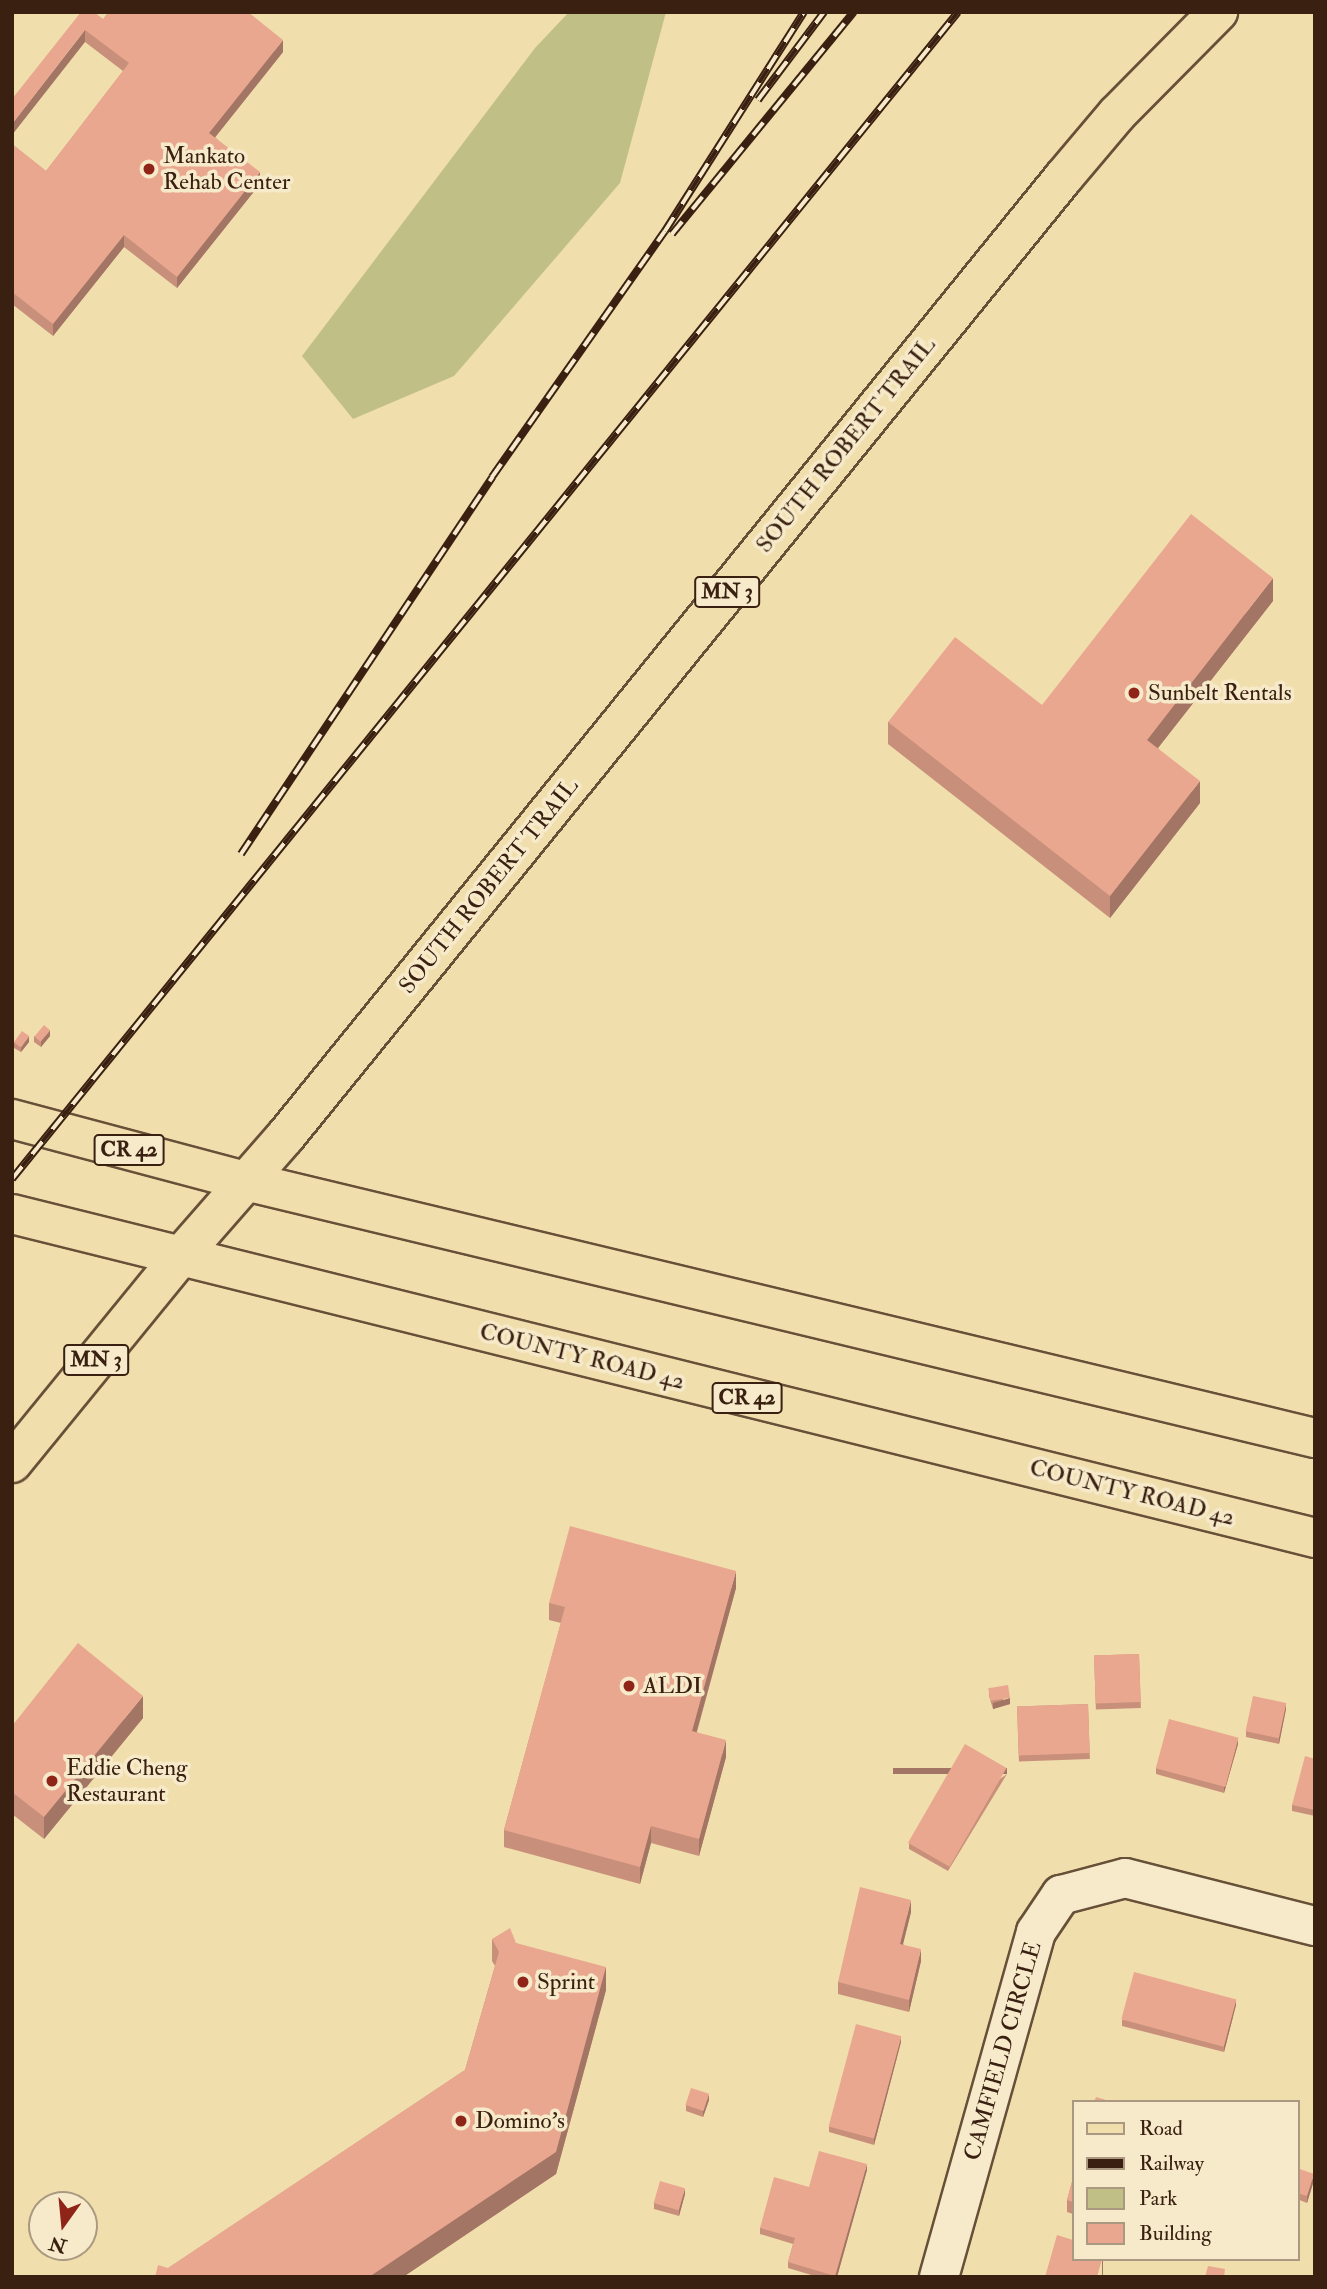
<!DOCTYPE html>
<style>
body{margin:0}
#map{position:relative;width:1327px;height:2289px;overflow:hidden;background:#f1dead;font-family:"IM FELL Double Pica",serif}
div>[style]{position:absolute}
.green>*{inset:0;background:#c0c086}
.roads{filter:drop-shadow(2px 0 #675038) drop-shadow(-2px 0 #675038) drop-shadow(0 2px #675038) drop-shadow(0 -2px #675038)}
.street>*{height:38px;margin:-19px;padding:0 19px;transform-origin:19px;border-radius:19px;background:#f6eaca}
.primary>*{height:38px;margin:-19px;padding:0 19px;transform-origin:19px;border-radius:19px;background:#f1dead}
.highway>*{height:38px;margin:-19px;padding:0 19px;transform-origin:19px;border-radius:19px;background:#f1dead}
.rail>*{height:8px;margin-top:-4px;transform-origin:0;background:repeating-linear-gradient(90deg,#f6eaca 0 16px,#392011 0 32px);box-sizing:border-box;border-block:2px solid #392011}
.wall>*{inset:0;background:#c8907b;transform-origin:0 0}
.shaded-wall>*{inset:0;background:#a37564;transform-origin:0 0}
.building>*{inset:0;background:#e9a78f;transform-origin:0 0}
.dots>*{width:19px;height:19px;translate:-50% -50%;box-sizing:border-box;border:4px solid #f6eaca;border-radius:50%}
span{translate:-50% -50%;white-space:nowrap;text-align:center;line-height:1.15;-webkit-text-stroke:7px #f6eaca;paint-order:stroke}
.shield-label span{padding:2px 5px;background:#f6eaca;border:2px solid;border-radius:5px;-webkit-text-stroke-width:0}
.shield-label{font-size:21px;color:#392011;font-weight:700}
.poi-label{font-size:23px;color:#392011}
.left{translate:0 -50%;text-align:left}
.street-label{font-size:23px;color:#392011}
.frame{position:absolute;inset:0;border:14px solid #392011;pointer-events:none}
.legend{position:absolute;left:1072px;top:2100px;width:228px;height:161px;box-sizing:border-box;background:#f6eaca;border:2px solid #aa9980;margin:0;padding:9px 12px;list-style:none;font-size:21px;color:#392011}
.legend li{display:flex;align-items:center;gap:14px;height:35px}
.legend b{width:35px;border:2px solid #aa9980}
.north{position:absolute;left:28px;top:2191px;width:70px;height:70px;box-sizing:border-box;background:#f6eaca;border:2px solid #aa9980;border-radius:50%;rotate:195deg;font-size:19px;font-weight:700;line-height:28px;text-align:center;color:#392011}
.north::after{content:'';display:block;margin:auto;width:24px;height:32px;background:#8f2418;clip-path:polygon(50% 0,100% 100%,50% 72%,0 100%)}
</style>
<div id="map">
<div class="green">
<div style="clip-path:polygon(569px 12px,666px 12px,620px 183px,454px 376px,353px 419px,302px 356px,535px 48px)"></div>
</div>
<div class="roads">
<div class="street">
<div style="left:939px;top:2277px;width:358px;rotate:-74.3deg"></div>
<div style="left:1036px;top:1932px;width:45px;rotate:-56deg"></div>
<div style="left:1061px;top:1895px;width:66px;rotate:-14.9deg"></div>
<div style="left:1125px;top:1878px;width:196px;rotate:14.2deg"></div>
</div>
<div class="primary">
<div style="left:12px;top:1463px;width:264px;rotate:-50.8deg"></div>
<div style="left:179px;top:1258px;width:161px;rotate:-48.8deg"></div>
<div style="left:285px;top:1137px;width:1235px;rotate:-50.95deg"></div>
<div style="left:1063px;top:178px;width:84px;rotate:-49.8deg"></div>
<div style="left:1117px;top:114px;width:144px;rotate:-45.3deg"></div>
</div>
<div class="highway">
<div style="left:12px;top:1119px;width:241px;rotate:14.9deg"></div>
<div style="left:245px;top:1181px;width:1100px;rotate:13.51deg"></div>
<div style="left:12px;top:1214px;width:1343px;rotate:13.96deg"></div>
</div>
</div>
<div class="rail">
<div style="left:758px;top:100px;width:110px;rotate:-53.1deg"></div>
<div style="left:672px;top:234px;width:287px;rotate:-50.7deg"></div>
<div style="left:241px;top:854px;width:453px;rotate:-56.3deg"></div>
<div style="left:492px;top:477px;width:301px;rotate:-54.9deg"></div>
<div style="left:665px;top:231px;width:259px;rotate:-57.6deg"></div>
<div style="left:12px;top:1179px;width:1502px;rotate:-50.97deg"></div>
</div>
<div class="wall">
<div style="clip-path:polygon(81px 12px,103px 19px,283px 52px,215px 137px,260px 184px,177px 288px,124px 247px,53px 336px,12px 304px,12px 144px,46px 171px,123px 71px,85px 42px)"></div>
<div style="clip-path:polygon(1273px 601px,1158px 748px,1200px 803px,1110px 918px,888px 744px,888px 722px,1042px 705px)"></div>
<div style="clip-path:polygon(34px 1036px,50px 1036px,41px 1047px,34px 1042px)"></div>
<div style="clip-path:polygon(14px 1042px,29px 1042px,21px 1052px,14px 1048px)"></div>
<div style="clip-path:polygon(736px 1588px,697px 1732px,726px 1757px,699px 1856px,651px 1843px,640px 1884px,504px 1847px,504px 1830px,561px 1623px,549px 1620px,549px 1603px)"></div>
<div style="left:1139px;top:1654px;width:54px;height:45px;rotate:88deg"></div>
<div style="clip-path:polygon(989px 1690px,1010px 1704px,993px 1709px,989px 1696px)"></div>
<div style="left:1088px;top:1704px;width:55px;height:71px;rotate:88deg"></div>
<div style="clip-path:polygon(1286px 1709px,1279px 1744px,1246px 1737px,1246px 1731px)"></div>
<div style="clip-path:polygon(143px 1718px,44px 1839px,12px 1814px,12px 1726px)"></div>
<div style="clip-path:polygon(1238px 1744px,1224px 1793px,1156px 1774px,1156px 1768px)"></div>
<div style="clip-path:polygon(1315px 1759px,1315px 1816px,1292px 1811px,1292px 1805px)"></div>
<div style="clip-path:polygon(1007px 1774px,948px 1871px,909px 1849px,909px 1843px)"></div>
<div style="clip-path:polygon(911px 1912px,903px 1944px,921px 1961px,909px 2012px,838px 1994px,838px 1982px)"></div>
<div style="clip-path:polygon(492px 1939px,516px 1943px,606px 1990px,556px 2174px,403px 2277px,155px 2277px,465px 2070px,495px 1966px,492px 1961px)"></div>
<div style="clip-path:polygon(1236px 2005px,1224px 2052px,1122px 2026px,1122px 2020px)"></div>
<div style="clip-path:polygon(901px 2042px,874px 2145px,829px 2132px,829px 2126px)"></div>
<div style="clip-path:polygon(709px 2100px,703px 2117px,686px 2111px,686px 2105px)"></div>
<div style="clip-path:polygon(1297px 2168px,1314px 2180px,1307px 2203px,1297px 2199px)"></div>
<div style="clip-path:polygon(867px 2170px,837px 2277px,818px 2277px,788px 2268px,788px 2262px,793px 2244px,760px 2234px,760px 2228px,809px 2187px)"></div>
<div style="clip-path:polygon(1073px 2178px,1073px 2214px,1067px 2212px,1067px 2200px)"></div>
<div style="clip-path:polygon(685px 2194px,679px 2216px,654px 2209px,654px 2203px)"></div>
</div>
<div class="shaded-wall">
<div style="clip-path:polygon(85px 30px,85px 42px,12px 135px,12px 124px)"></div>
<div style="clip-path:polygon(283px 40px,283px 52px,209px 145px,209px 133px)"></div>
<div style="clip-path:polygon(260px 172px,260px 184px,177px 288px,177px 277px)"></div>
<div style="clip-path:polygon(124px 235px,124px 247px,53px 336px,53px 324px)"></div>
<div style="clip-path:polygon(1273px 578px,1273px 601px,1147px 762px,1147px 740px)"></div>
<div style="clip-path:polygon(1200px 781px,1200px 803px,1110px 918px,1110px 896px)"></div>
<div style="clip-path:polygon(50px 1030px,50px 1036px,41px 1047px,41px 1041px)"></div>
<div style="clip-path:polygon(29px 1036px,29px 1042px,21px 1052px,21px 1046px)"></div>
<div style="clip-path:polygon(736px 1571px,736px 1588px,692px 1748px,692px 1731px)"></div>
<div style="clip-path:polygon(143px 1696px,143px 1718px,44px 1839px,44px 1817px)"></div>
<div style="clip-path:polygon(1010px 1698px,1010px 1704px,993px 1709px,993px 1703px)"></div>
<div style="clip-path:polygon(1286px 1703px,1286px 1709px,1279px 1744px,1279px 1738px)"></div>
<div style="clip-path:polygon(1238px 1738px,1238px 1744px,1224px 1793px,1224px 1787px)"></div>
<div style="clip-path:polygon(726px 1740px,726px 1757px,699px 1856px,699px 1839px)"></div>
<div style="left:1007px;top:1768px;width:6px;height:114px;rotate:90deg"></div>
<div style="clip-path:polygon(651px 1826px,651px 1843px,640px 1884px,640px 1867px)"></div>
<div style="clip-path:polygon(911px 1900px,911px 1912px,900px 1956px,900px 1944px)"></div>
<div style="clip-path:polygon(921px 1949px,921px 1961px,909px 2012px,909px 2000px)"></div>
<div style="clip-path:polygon(606px 1967px,606px 1990px,556px 2174px,403px 2277px,369px 2277px)"></div>
<div style="clip-path:polygon(1236px 1999px,1236px 2005px,1224px 2052px,1224px 2046px)"></div>
<div style="clip-path:polygon(901px 2036px,901px 2042px,874px 2145px,874px 2138px)"></div>
<div style="clip-path:polygon(709px 2094px,709px 2100px,703px 2117px,703px 2111px)"></div>
<div style="clip-path:polygon(867px 2164px,867px 2170px,837px 2277px,835px 2277px)"></div>
<div style="clip-path:polygon(1314px 2174px,1314px 2180px,1307px 2203px,1307px 2196px)"></div>
<div style="clip-path:polygon(685px 2188px,685px 2194px,679px 2216px,679px 2210px)"></div>
<div style="left:1102px;top:2259px;width:1px;height:19px"></div>
</div>
<div class="building">
<div style="clip-path:polygon(81px 12px,94px 12px,103px 19px,108px 12px,248px 12px,283px 40px,209px 133px,260px 172px,177px 277px,124px 235px,53px 324px,12px 292px,12px 144px,46px 171px,129px 63px,85px 30px,12px 124px,12px 99px)"></div>
<div style="clip-path:polygon(1191px 514px,1273px 578px,1147px 740px,1200px 781px,1110px 896px,888px 722px,955px 637px,1042px 705px)"></div>
<div style="left:44px;top:1025px;width:8px;height:15px;rotate:40deg"></div>
<div style="left:22px;top:1031px;width:9px;height:14px;rotate:36deg"></div>
<div style="clip-path:polygon(570px 1526px,736px 1571px,692px 1731px,726px 1740px,699px 1839px,651px 1826px,640px 1867px,504px 1830px,565px 1607px,549px 1603px)"></div>
<div style="clip-path:polygon(78px 1643px,143px 1696px,44px 1817px,12px 1792px,12px 1726px)"></div>
<div style="left:1139px;top:1654px;width:48px;height:45px;rotate:88deg"></div>
<div style="left:1008px;top:1685px;width:13px;height:20px;rotate:81deg"></div>
<div style="left:1253px;top:1696px;width:34px;height:36px;rotate:12deg"></div>
<div style="left:1088px;top:1704px;width:49px;height:71px;rotate:88deg"></div>
<div style="left:1169px;top:1719px;width:72px;height:51px;rotate:15deg"></div>
<div style="left:965px;top:1744px;width:48px;height:114px;rotate:30deg"></div>
<div style="clip-path:polygon(1305px 1756px,1315px 1759px,1315px 1810px,1292px 1805px)"></div>
<div style="clip-path:polygon(860px 1887px,911px 1900px,900px 1944px,921px 1949px,909px 2000px,838px 1982px)"></div>
<div style="clip-path:polygon(510px 1928px,516px 1943px,606px 1967px,556px 2152px,369px 2277px,155px 2277px,158px 2265px,168px 2268px,465px 2070px,499px 1952px,492px 1939px)"></div>
<div style="left:1134px;top:1972px;width:106px;height:49px;rotate:15deg"></div>
<div style="left:856px;top:2024px;width:47px;height:106px;rotate:15deg"></div>
<div style="left:691px;top:2088px;width:19px;height:18px;rotate:18deg"></div>
<div style="clip-path:polygon(1096px 2097px,1113px 2102px,1094px 2102px)"></div>
<div style="clip-path:polygon(819px 2151px,867px 2164px,835px 2276px,788px 2262px,795px 2238px,760px 2228px,774px 2177px,809px 2187px)"></div>
<div style="clip-path:polygon(1297px 2168px,1314px 2174px,1307px 2196px,1297px 2193px)"></div>
<div style="clip-path:polygon(1073px 2178px,1073px 2202px,1067px 2200px)"></div>
<div style="left:660px;top:2181px;width:26px;height:23px;rotate:16deg"></div>
<div style="clip-path:polygon(1057px 2235px,1073px 2240px,1073px 2259px,1102px 2259px,1097px 2277px,1045px 2277px)"></div>
<div style="clip-path:polygon(1208px 2266px,1225px 2269px,1224px 2277px,1205px 2277px)"></div>
</div>
<div class="dots">
<div style="left:149px;top:169px;background:#8f2418"></div>
<div style="left:1134px;top:693px;background:#8f2418"></div>
<div style="left:629px;top:1686px;background:#8f2418"></div>
<div style="left:52px;top:1781px;background:#8f2418"></div>
<div style="left:523px;top:1982px;background:#8f2418"></div>
<div style="left:461px;top:2121px;background:#8f2418"></div>
</div>
<div class="shield-label">
<span style="left:727px;top:592px">MN 3</span>
<span style="left:129px;top:1150px">CR 42</span>
<span style="left:96px;top:1360px">MN 3</span>
<span style="left:747px;top:1398px">CR 42</span>
</div>
<div class="poi-label">
<span class="left" style="left:163px;top:169px">Mankato<br>Rehab Center</span>
<span class="left" style="left:1148px;top:693px">Sunbelt Rentals</span>
<span class="left" style="left:643px;top:1686px">ALDI</span>
<span class="left" style="left:66px;top:1781px">Eddie Cheng<br>Restaurant</span>
<span class="left" style="left:537px;top:1982px">Sprint</span>
<span class="left" style="left:475px;top:2121px">Domino's</span>
</div>
<div class="street-label">
<span style="left:846px;top:445px;rotate:-51deg">SOUTH ROBERT TRAIL</span>
<span style="left:489px;top:886px;rotate:-51deg">SOUTH ROBERT TRAIL</span>
<span style="left:582px;top:1357px;rotate:14deg">COUNTY ROAD 42</span>
<span style="left:1132px;top:1493px;rotate:14deg">COUNTY ROAD 42</span>
<span style="left:1003px;top:2051px;rotate:-74deg">CAMFIELD CIRCLE</span>
</div>
<div class="frame"></div>
<ul class="legend">
<li><b style="height:9px;background:#f1dead"></b>Road</li>
<li><b style="height:9px;background:#392011"></b>Railway</li>
<li><b style="height:19px;background:#c0c086"></b>Park</li>
<li><b style="height:19px;background:#e9a78f"></b>Building</li>
</ul>
<div class="north">N</div>
</div>
